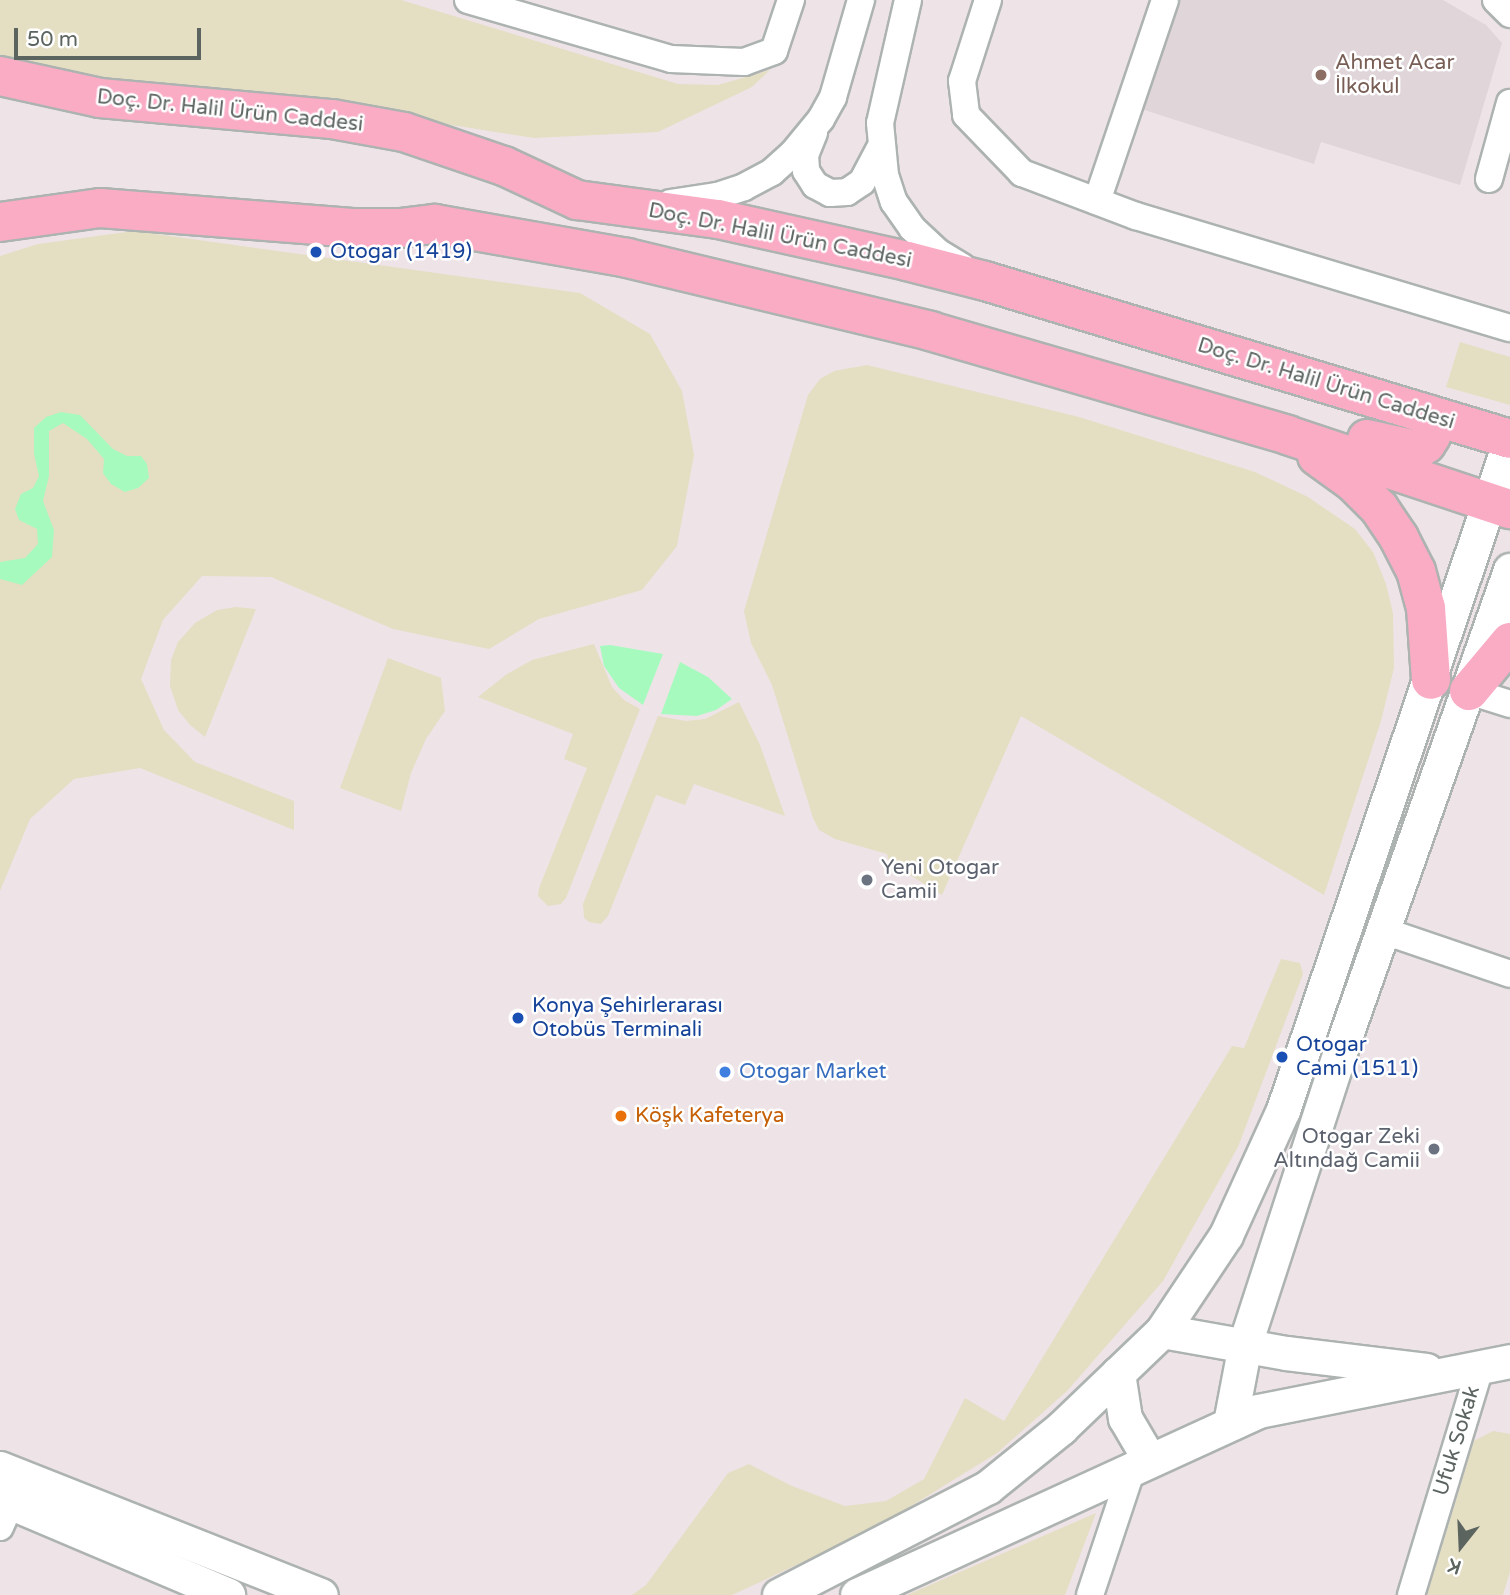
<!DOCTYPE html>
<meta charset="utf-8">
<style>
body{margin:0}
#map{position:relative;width:1510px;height:1595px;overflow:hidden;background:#eee4e8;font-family:"Varela Round",sans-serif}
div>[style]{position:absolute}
.education>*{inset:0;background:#e0d5d9}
.green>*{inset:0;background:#e4dec2}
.water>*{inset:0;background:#a7fabe}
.roads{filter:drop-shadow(2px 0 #adb3b0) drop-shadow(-2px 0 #adb3b0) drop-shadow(0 2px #adb3b0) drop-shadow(0 -2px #adb3b0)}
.minor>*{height:26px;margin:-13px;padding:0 13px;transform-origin:13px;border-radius:13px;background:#fff}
.tertiary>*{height:33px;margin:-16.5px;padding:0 16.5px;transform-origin:16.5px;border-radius:16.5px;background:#fff}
.primary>*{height:38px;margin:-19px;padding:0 19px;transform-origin:19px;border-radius:19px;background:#faacc5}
.dots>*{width:19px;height:19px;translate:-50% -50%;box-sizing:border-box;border:4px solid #fff;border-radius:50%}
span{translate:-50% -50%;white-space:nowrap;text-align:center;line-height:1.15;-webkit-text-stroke:5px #fff;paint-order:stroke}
.education-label{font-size:21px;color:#785e54}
.left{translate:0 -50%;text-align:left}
.street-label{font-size:21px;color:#5c645f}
.transit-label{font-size:21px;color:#164399}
.worship-label{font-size:21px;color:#5b616d}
.right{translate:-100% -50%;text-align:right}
.shop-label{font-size:21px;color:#366cbe}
.food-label{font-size:21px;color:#c56008}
.north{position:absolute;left:1426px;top:1511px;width:70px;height:70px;-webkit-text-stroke:5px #fff;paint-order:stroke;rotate:198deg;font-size:19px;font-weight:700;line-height:28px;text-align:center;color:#5c645f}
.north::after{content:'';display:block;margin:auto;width:24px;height:32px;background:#5c645f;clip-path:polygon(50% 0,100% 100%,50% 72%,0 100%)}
.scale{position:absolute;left:14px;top:28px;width:187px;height:32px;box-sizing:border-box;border:4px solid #5c645f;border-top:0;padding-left:9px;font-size:21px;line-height:24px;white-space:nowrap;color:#5c645f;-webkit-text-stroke:5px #fff;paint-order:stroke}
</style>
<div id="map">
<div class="education">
<div style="clip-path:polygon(1176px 0,1443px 0,1486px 25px,1502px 43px,1460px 185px,1321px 142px,1314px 164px,1138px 108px)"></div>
</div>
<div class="green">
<div style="clip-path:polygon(0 0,401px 0,678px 84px,718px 85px,770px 70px,752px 87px,658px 132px,534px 138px,362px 111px,152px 91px,0 58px)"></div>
<div style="clip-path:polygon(134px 231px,580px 293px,650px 334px,682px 391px,694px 455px,677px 546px,642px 590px,539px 619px,489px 649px,393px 629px,271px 577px,202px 576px,163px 620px,141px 679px,164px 730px,195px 762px,294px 801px,294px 830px,140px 768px,74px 779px,30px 819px,0 891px,0 256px,38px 244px)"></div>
<div style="clip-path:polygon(1460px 342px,1510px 357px,1510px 405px,1446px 387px)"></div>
<div style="clip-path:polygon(867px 365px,1079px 417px,1255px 472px,1308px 497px,1355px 529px,1373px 552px,1386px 584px,1393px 613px,1394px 668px,1381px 721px,1324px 895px,1021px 716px,942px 895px,889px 862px,887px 854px,835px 839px,819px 830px,813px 818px,772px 685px,751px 643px,744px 611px,808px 395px,820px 379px,834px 371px)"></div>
<div style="clip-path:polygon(236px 607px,256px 609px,205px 737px,190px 725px,178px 710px,170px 686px,171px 660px,178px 642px,195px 623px,217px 610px)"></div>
<div style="clip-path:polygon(594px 644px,612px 687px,624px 700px,640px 709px,566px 898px,561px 904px,548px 906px,538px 896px,539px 888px,587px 768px,564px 759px,573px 734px,478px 697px,507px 674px,532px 660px)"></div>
<div style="clip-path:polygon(388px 658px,441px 678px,445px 711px,426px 739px,411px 773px,401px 811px,340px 788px)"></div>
<div style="clip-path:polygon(739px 702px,760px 745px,785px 816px,694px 784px,685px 805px,656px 795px,608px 916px,601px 924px,589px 922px,584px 918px,583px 904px,658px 716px,686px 721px,705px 719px)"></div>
<div style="clip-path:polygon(1281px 959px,1300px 963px,1303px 974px,1238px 1147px,1163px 1281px,1067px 1391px,997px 1453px,874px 1529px,732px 1595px,632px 1595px,646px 1585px,728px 1473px,749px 1464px,792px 1486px,845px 1506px,886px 1501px,924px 1479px,965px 1398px,1004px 1421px,1232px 1046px,1244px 1048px)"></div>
<div style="clip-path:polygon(1493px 1431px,1510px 1434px,1510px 1572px,1503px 1595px,1427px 1595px,1474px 1441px)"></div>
<div style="clip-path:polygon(1096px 1513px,1065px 1595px,907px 1595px)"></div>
</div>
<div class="water">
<div style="clip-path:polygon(61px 412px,80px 415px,113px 449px,127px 456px,141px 456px,147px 464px,149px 478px,138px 488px,125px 492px,111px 484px,103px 473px,104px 459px,87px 439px,63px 423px,49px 431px,49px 476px,43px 501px,54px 530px,52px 557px,22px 585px,0 579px,0 562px,25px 558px,38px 544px,37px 529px,19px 520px,15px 509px,21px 494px,33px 488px,39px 476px,34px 454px,34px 428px,46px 417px)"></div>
<div style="clip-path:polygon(610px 645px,663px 654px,643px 705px,619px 688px,604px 666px,600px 646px)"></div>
<div style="clip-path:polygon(680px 662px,708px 677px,732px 699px,716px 710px,697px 716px,661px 714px)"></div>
</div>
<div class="roads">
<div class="minor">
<div style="left:468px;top:0;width:211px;rotate:16.2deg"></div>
<div style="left:671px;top:59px;width:73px;rotate:2.4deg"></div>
<div style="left:744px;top:62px;width:32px;rotate:-20deg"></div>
<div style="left:774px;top:51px;width:54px;rotate:-71.6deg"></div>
<div style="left:908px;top:0;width:126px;rotate:102.8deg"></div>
<div style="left:880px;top:123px;width:52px;rotate:84.5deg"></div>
<div style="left:885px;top:175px;width:28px;rotate:72deg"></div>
<div style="left:894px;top:202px;width:32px;rotate:55deg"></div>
<div style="left:912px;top:228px;width:37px;rotate:43deg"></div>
<div style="left:939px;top:253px;width:27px;rotate:31deg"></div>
<div style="left:988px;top:0;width:85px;rotate:107.8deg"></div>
<div style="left:962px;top:81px;width:34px;rotate:83deg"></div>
<div style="left:966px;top:115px;width:81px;rotate:46deg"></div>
<div style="left:1022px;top:173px;width:122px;rotate:20.7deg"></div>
<div style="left:1136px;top:216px;width:390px;rotate:16.7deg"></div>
<div style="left:1496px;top:0;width:20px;rotate:45deg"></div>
<div style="left:814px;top:133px;width:24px;rotate:112deg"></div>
<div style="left:805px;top:155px;width:16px;rotate:86deg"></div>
<div style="left:806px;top:171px;width:17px;rotate:57deg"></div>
<div style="left:815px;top:185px;width:17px;rotate:28deg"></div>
<div style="left:830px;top:193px;width:17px;rotate:-3deg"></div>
<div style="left:847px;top:192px;width:18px;rotate:-34deg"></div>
<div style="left:862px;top:182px;width:38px;rotate:-62deg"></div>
<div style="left:1489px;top:179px;width:79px;rotate:-74.6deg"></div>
<div style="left:1097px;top:201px;width:212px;rotate:-71.3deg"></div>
<div style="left:670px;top:203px;width:48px;rotate:-8.5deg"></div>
<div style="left:717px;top:196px;width:28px;rotate:-18deg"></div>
<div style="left:744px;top:187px;width:32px;rotate:-28deg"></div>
<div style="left:772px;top:172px;width:28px;rotate:-42deg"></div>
<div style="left:793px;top:153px;width:44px;rotate:-50.5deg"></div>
<div style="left:821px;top:119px;width:25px;rotate:-61deg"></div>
<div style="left:833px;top:97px;width:101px;rotate:-73.9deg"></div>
<div style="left:1469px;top:691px;width:43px;rotate:17.6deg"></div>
<div style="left:1381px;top:930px;width:136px;rotate:18.8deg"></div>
<div style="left:0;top:1527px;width:27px;rotate:-66deg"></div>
<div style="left:1090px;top:1595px;width:136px;rotate:-71.6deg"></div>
<div style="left:1411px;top:1595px;width:237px;rotate:-73.1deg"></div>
</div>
<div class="tertiary">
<div style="left:1162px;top:1331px;width:126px;rotate:10.1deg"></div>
<div style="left:1286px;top:1353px;width:141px;rotate:6.9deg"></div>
<div style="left:1118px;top:1373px;width:46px;rotate:81.2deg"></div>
<div style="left:1125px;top:1418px;width:48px;rotate:59.7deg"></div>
<div style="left:1230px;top:1423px;width:80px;rotate:-79.2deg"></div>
<div style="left:1245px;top:1344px;width:313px;rotate:-72deg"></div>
<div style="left:1342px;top:1046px;width:505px;rotate:-70.56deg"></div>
<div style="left:0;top:1468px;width:345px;rotate:21.6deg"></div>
<div style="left:0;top:1498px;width:248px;rotate:23deg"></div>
<div style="left:779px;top:1595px;width:235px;rotate:-27.3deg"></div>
<div style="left:988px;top:1487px;width:94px;rotate:-38.9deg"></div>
<div style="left:1061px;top:1428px;width:140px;rotate:-43.8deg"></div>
<div style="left:1162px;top:1331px;width:115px;rotate:-56.3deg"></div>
<div style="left:1226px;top:1235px;width:137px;rotate:-65.5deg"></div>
<div style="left:1283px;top:1110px;width:707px;rotate:-71.28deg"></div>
<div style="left:857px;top:1595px;width:441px;rotate:-24.6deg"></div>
<div style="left:1258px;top:1411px;width:257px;rotate:-11.2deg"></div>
</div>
<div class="primary">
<div style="left:0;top:76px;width:102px;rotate:12.4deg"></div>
<div style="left:100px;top:98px;width:233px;rotate:5.2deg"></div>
<div style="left:332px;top:119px;width:73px;rotate:10.2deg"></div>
<div style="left:404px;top:132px;width:106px;rotate:18.8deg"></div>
<div style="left:504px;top:166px;width:81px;rotate:25deg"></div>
<div style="left:577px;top:200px;width:142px;rotate:7.7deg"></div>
<div style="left:718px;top:219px;width:194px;rotate:12.5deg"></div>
<div style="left:907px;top:261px;width:81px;rotate:14.4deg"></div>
<div style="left:985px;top:281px;width:548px;rotate:16.75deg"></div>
<div style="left:0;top:222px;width:101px;rotate:-8deg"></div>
<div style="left:100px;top:208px;width:256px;rotate:4.5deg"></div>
<div style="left:355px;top:228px;width:45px"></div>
<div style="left:400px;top:228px;width:35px;rotate:-7deg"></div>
<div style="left:435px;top:224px;width:195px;rotate:10deg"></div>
<div style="left:627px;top:258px;width:312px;rotate:13.5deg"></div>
<div style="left:930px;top:331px;width:372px;rotate:16.2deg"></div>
<div style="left:1287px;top:435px;width:235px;rotate:18.4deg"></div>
<div style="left:1367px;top:439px;width:51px;rotate:12.4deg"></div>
<div style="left:1417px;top:450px;width:11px;rotate:-34deg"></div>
<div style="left:1426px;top:444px;width:9px;rotate:-58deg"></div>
<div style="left:1431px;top:436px;width:9px;rotate:-84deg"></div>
<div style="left:1432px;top:427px;width:14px;rotate:-111deg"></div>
<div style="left:1317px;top:456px;width:44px;rotate:35.8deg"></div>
<div style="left:1353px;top:482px;width:37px;rotate:45deg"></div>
<div style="left:1379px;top:508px;width:36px;rotate:56deg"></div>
<div style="left:1399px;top:538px;width:37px;rotate:63deg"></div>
<div style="left:1416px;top:571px;width:38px;rotate:75deg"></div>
<div style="left:1426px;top:608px;width:72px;rotate:86deg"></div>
<div style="left:1469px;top:691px;width:64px;rotate:-50.1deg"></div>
</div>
</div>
<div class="dots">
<div style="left:1321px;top:75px;background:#8d6e63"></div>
<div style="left:316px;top:252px;background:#1a4fb4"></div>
<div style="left:867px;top:880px;background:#6b7280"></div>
<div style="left:518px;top:1018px;background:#1a4fb4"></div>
<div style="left:1282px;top:1057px;background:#1a4fb4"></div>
<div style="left:725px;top:1072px;background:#3f7fe0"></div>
<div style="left:621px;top:1116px;background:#e8710a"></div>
<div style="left:1434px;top:1149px;background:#6b7280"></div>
</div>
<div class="education-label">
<span class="left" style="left:1335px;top:75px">Ahmet Acar<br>İlkokul</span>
</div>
<div class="street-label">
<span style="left:230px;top:111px;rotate:6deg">Doç. Dr. Halil Ürün Caddesi</span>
<span style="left:780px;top:236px;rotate:11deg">Doç. Dr. Halil Ürün Caddesi</span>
<span style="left:1326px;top:384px;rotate:17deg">Doç. Dr. Halil Ürün Caddesi</span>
<span style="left:1457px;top:1441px;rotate:-73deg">Ufuk Sokak</span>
</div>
<div class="transit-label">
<span class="left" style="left:330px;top:252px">Otogar (1419)</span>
<span class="left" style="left:532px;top:1018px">Konya Şehirlerarası<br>Otobüs Terminali</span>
<span class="left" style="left:1296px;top:1057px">Otogar<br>Cami (1511)</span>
</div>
<div class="worship-label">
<span class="left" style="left:881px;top:880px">Yeni Otogar<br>Camii</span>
<span class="right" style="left:1420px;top:1149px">Otogar Zeki<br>Altındağ Camii</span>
</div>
<div class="shop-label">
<span class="left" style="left:739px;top:1072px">Otogar Market</span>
</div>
<div class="food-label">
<span class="left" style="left:635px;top:1116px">Köşk Kafeterya</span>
</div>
<div class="north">K</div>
<div class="scale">50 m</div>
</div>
